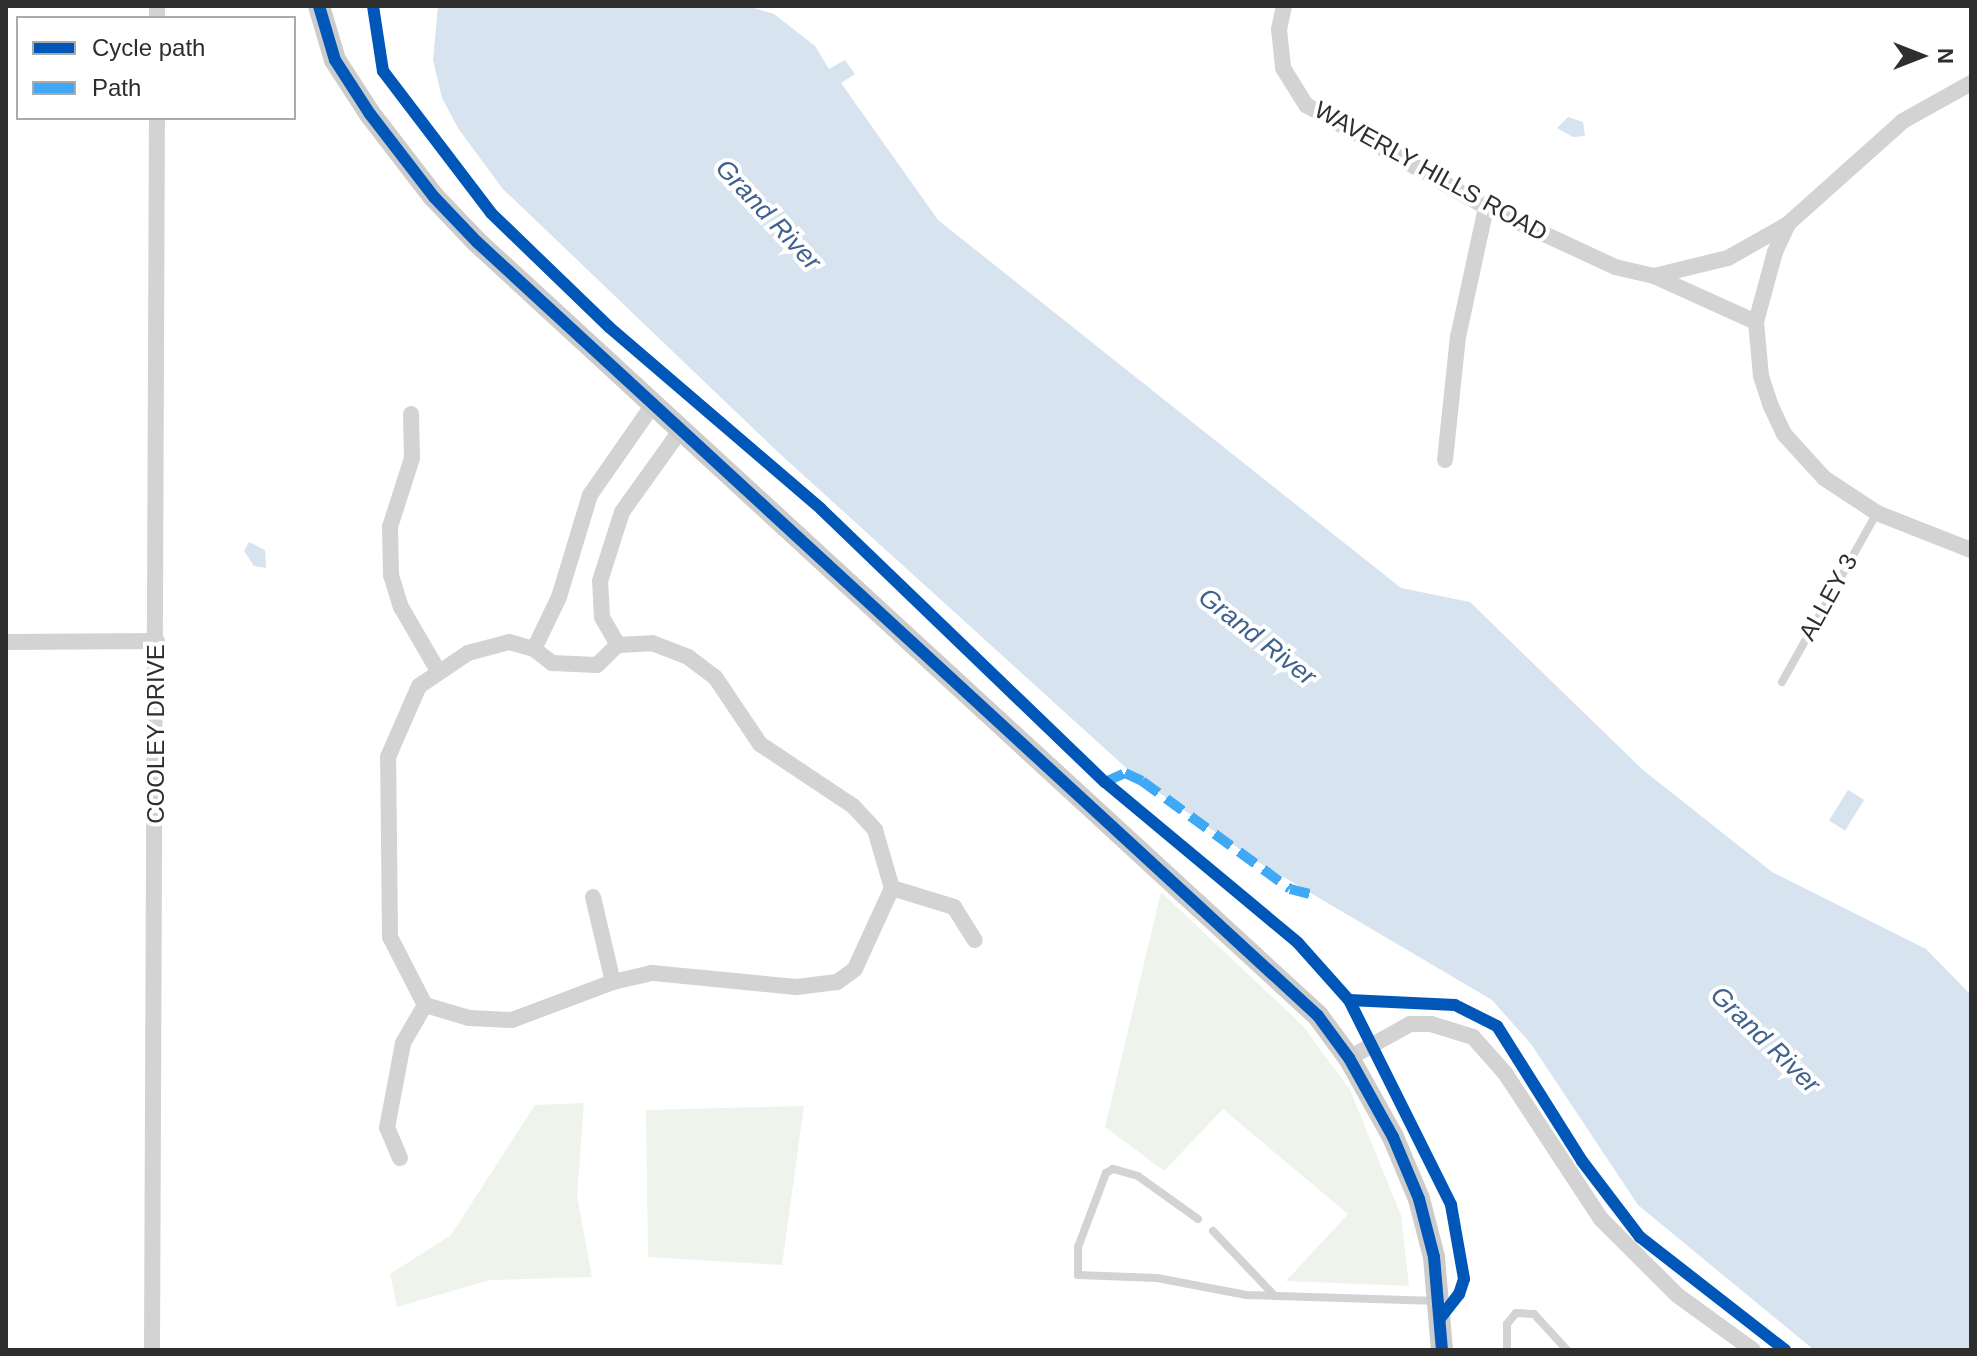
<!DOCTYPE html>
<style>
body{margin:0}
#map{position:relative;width:1977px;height:1356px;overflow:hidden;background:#fff;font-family:Arial,sans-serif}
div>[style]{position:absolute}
.green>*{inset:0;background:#eef4ec}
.water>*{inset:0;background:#d8e3f0;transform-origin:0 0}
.lane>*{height:8px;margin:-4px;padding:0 4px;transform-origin:4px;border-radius:4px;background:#d3d3d3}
.street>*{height:16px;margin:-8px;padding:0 8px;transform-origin:8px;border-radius:8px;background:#d3d3d3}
.secondary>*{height:22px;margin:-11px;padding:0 11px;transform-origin:11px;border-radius:11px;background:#ccc}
.quiet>*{height:10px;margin-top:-5px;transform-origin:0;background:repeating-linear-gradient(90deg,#3fa9f5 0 20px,transparent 0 30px)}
.cycleway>*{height:12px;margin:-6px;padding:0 6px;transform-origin:6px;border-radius:6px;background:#0057b8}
span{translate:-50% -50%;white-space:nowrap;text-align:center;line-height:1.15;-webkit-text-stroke:8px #fff;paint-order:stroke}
.street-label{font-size:24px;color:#2e2e2e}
.water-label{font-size:26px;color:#3e618d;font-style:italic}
.frame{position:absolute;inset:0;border:8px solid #2e2e2e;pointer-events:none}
.legend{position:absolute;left:16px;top:16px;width:280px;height:104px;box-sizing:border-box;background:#fff;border:2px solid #ababab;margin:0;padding:10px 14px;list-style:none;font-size:24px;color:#2e2e2e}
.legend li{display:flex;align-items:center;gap:16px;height:40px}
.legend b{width:40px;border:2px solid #ababab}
.north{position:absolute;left:1881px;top:16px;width:80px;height:80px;-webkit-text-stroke:6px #fff;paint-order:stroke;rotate:90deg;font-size:22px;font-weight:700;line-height:32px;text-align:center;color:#2e2e2e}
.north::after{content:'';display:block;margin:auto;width:28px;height:36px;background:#2e2e2e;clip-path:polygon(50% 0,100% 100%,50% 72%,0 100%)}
</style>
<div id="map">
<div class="green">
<div style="clip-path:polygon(1161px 892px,1303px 1026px,1350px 1090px,1401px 1215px,1409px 1286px,1286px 1281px,1348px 1214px,1223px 1109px,1164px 1171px,1105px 1127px)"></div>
<div style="clip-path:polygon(584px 1103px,577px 1196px,592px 1277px,490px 1280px,397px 1307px,390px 1274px,451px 1235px,535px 1105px)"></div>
<div style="clip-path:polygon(804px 1106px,782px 1265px,648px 1257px,646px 1110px)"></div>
</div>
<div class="water">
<div style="clip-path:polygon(438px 6px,747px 6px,774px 14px,815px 46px,829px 69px,845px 60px,855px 74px,841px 83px,938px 220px,1401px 588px,1470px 602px,1643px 770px,1772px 872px,1926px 949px,1971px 995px,1971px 1350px,1814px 1350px,1638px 1205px,1531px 1044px,1492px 1000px,1258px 862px,1134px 775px,780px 454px,502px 188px,458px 128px,442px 98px,433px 60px)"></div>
<div style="clip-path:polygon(1568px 117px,1583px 122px,1585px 136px,1573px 137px,1557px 128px)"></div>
<div style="clip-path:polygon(249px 542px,265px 550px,266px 568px,254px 566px,244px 551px)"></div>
<div style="left:1848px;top:790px;width:19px;height:36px;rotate:32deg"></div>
</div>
<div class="lane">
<div style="left:1782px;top:682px;width:194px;rotate:-60.7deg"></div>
<div style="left:1198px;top:1219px;width:74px;rotate:-144.4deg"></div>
<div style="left:1138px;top:1176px;width:26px;rotate:-164deg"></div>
<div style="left:1113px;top:1169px;width:8px;rotate:150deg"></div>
<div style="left:1106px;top:1173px;width:79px;rotate:110.7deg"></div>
<div style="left:1078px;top:1247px;width:28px;rotate:90deg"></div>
<div style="left:1078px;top:1275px;width:79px;rotate:2.2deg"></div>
<div style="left:1157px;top:1278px;width:91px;rotate:10.8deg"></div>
<div style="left:1246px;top:1295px;width:192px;rotate:1.8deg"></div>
<div style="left:1213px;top:1231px;width:90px;rotate:46.4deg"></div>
<div style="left:1507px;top:1350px;width:26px;rotate:-90deg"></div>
<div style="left:1507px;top:1324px;width:14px;rotate:-51deg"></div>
<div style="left:1516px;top:1313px;width:18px;rotate:3deg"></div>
<div style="left:1534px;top:1314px;width:49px;rotate:47.5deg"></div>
</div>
<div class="street">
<div style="left:1284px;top:6px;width:24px;rotate:102deg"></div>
<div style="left:1279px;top:29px;width:39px;rotate:84deg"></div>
<div style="left:1283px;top:68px;width:44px;rotate:58.1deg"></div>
<div style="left:1306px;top:105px;width:207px;rotate:29.5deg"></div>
<div style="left:1486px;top:207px;width:142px;rotate:24.9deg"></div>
<div style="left:1615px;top:267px;width:40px;rotate:13deg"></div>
<div style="left:1654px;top:276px;width:112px;rotate:24.3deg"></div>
<div style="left:157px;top:18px;width:12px;rotate:-90deg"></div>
<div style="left:1971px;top:83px;width:78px;rotate:150.8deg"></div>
<div style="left:1903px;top:121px;width:154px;rotate:138.2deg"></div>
<div style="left:1788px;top:224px;width:31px;rotate:115deg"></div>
<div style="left:1775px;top:252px;width:73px;rotate:105.2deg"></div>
<div style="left:1756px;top:322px;width:54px;rotate:84.7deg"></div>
<div style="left:1761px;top:376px;width:29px;rotate:72deg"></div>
<div style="left:1770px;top:404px;width:33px;rotate:65deg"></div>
<div style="left:1784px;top:434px;width:59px;rotate:47.7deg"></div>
<div style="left:1824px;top:478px;width:64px;rotate:33.4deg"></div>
<div style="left:1877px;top:513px;width:101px;rotate:21.5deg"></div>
<div style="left:1654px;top:276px;width:76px;rotate:-13.7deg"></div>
<div style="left:1728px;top:258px;width:69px;rotate:-29.5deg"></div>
<div style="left:411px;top:414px;width:44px;rotate:88.7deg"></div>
<div style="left:412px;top:458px;width:72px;rotate:107.7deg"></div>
<div style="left:390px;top:527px;width:48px;rotate:88.8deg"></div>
<div style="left:391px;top:575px;width:34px;rotate:73deg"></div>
<div style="left:401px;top:607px;width:72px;rotate:59.9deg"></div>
<div style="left:1445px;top:460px;width:124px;rotate:-84deg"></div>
<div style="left:1458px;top:337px;width:133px;rotate:-77.8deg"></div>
<div style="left:6px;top:642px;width:151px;rotate:-0.4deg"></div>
<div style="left:509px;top:642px;width:26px;rotate:16deg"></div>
<div style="left:534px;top:649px;width:23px;rotate:38deg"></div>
<div style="left:552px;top:663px;width:45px;rotate:2.5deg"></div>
<div style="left:597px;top:665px;width:29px;rotate:-44deg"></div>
<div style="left:618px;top:645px;width:34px;rotate:-3deg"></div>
<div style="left:652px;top:643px;width:39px;rotate:21deg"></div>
<div style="left:688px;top:657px;width:34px;rotate:37deg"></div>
<div style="left:715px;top:677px;width:81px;rotate:56.1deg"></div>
<div style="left:760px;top:744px;width:112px;rotate:33.7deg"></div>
<div style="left:853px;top:806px;width:33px;rotate:47deg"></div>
<div style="left:875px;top:830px;width:60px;rotate:73.7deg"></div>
<div style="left:892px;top:888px;width:89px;rotate:114.6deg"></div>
<div style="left:855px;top:969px;width:22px;rotate:144deg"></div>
<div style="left:837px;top:982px;width:41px;rotate:173deg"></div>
<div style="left:796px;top:987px;width:145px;rotate:-174.4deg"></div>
<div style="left:652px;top:973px;width:40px;rotate:167deg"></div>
<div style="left:613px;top:982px;width:108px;rotate:159.4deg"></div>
<div style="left:512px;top:1020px;width:43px;rotate:-177.3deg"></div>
<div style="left:469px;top:1018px;width:46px;rotate:-163.5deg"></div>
<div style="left:425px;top:1005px;width:76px;rotate:-117.2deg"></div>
<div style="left:390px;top:937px;width:180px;rotate:-90.6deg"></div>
<div style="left:388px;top:757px;width:77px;rotate:-66.4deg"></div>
<div style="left:419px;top:686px;width:59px;rotate:-34deg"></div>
<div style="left:468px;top:653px;width:42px;rotate:-15deg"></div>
<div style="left:618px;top:645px;width:32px;rotate:-120deg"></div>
<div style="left:602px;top:617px;width:36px;rotate:-93deg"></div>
<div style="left:600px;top:581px;width:72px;rotate:-72.3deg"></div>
<div style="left:622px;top:512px;width:100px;rotate:-54.4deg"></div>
<div style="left:534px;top:649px;width:58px;rotate:-64.3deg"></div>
<div style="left:559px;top:597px;width:107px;rotate:-73.1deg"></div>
<div style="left:590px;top:495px;width:108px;rotate:-55.1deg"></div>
<div style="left:892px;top:888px;width:65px;rotate:17deg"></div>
<div style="left:954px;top:907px;width:39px;rotate:58deg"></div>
<div style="left:593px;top:897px;width:87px;rotate:76.8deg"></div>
<div style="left:1349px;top:1058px;width:70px;rotate:-29.1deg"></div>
<div style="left:1410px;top:1024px;width:21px"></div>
<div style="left:1431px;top:1024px;width:44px;rotate:17.2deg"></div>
<div style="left:1473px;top:1037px;width:48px;rotate:48.4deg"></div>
<div style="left:1505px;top:1073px;width:175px;rotate:56.7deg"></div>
<div style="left:1601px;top:1219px;width:107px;rotate:45deg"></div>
<div style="left:1677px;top:1295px;width:94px;rotate:35.9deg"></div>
<div style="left:400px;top:1158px;width:33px;rotate:-113deg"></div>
<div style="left:387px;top:1128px;width:86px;rotate:-79.3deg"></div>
<div style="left:403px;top:1043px;width:44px;rotate:-59.9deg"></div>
<div style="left:152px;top:1350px;width:1232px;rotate:-89.77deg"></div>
</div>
<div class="secondary">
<div style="left:319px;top:6px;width:56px;rotate:73.5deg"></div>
<div style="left:335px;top:60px;width:64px;rotate:57.1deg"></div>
<div style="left:370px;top:114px;width:105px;rotate:52.4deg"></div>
<div style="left:434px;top:197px;width:62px;rotate:46.3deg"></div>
<div style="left:477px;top:242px;width:1143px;rotate:42.62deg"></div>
<div style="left:1318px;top:1016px;width:52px;rotate:53.6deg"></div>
<div style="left:1349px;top:1058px;width:90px;rotate:60.9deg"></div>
<div style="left:1393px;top:1137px;width:67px;rotate:67.2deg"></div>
<div style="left:1419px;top:1199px;width:60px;rotate:75.5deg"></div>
<div style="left:1434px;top:1257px;width:93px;rotate:85.1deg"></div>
</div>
<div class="quiet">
<div style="left:1105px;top:782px;width:22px;rotate:-24deg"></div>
<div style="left:1125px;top:773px;width:19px;rotate:25deg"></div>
<div style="left:1142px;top:781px;width:183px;rotate:36.1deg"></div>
<div style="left:1290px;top:889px;width:25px;rotate:14deg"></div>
</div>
<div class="cycleway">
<div style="left:319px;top:6px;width:56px;rotate:73.5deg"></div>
<div style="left:335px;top:60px;width:64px;rotate:57.1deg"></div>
<div style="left:370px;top:114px;width:105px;rotate:52.4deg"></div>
<div style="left:434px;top:197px;width:62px;rotate:46.3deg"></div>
<div style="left:477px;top:242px;width:1143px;rotate:42.62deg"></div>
<div style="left:1318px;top:1016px;width:52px;rotate:53.6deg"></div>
<div style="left:1349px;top:1058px;width:90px;rotate:60.9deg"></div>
<div style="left:1393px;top:1137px;width:67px;rotate:67.2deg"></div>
<div style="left:1419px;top:1199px;width:60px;rotate:75.5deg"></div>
<div style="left:1434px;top:1257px;width:93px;rotate:85.1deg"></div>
<div style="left:373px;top:6px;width:66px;rotate:81.3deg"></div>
<div style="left:383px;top:71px;width:178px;rotate:52.7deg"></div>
<div style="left:491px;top:213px;width:164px;rotate:44deg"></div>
<div style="left:609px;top:327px;width:279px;rotate:40.6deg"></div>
<div style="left:821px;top:509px;width:394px;rotate:43.9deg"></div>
<div style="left:1105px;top:782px;width:251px;rotate:39.8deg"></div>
<div style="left:1298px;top:943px;width:76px;rotate:48.2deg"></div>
<div style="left:1349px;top:1000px;width:106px;rotate:2.7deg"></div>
<div style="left:1455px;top:1005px;width:47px;rotate:26.6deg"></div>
<div style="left:1497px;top:1026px;width:160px;rotate:57.8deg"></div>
<div style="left:1582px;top:1161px;width:96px;rotate:52.7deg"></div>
<div style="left:1640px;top:1237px;width:184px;rotate:37.9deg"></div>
<div style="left:1349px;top:1000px;width:229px;rotate:63.5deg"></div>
<div style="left:1451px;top:1205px;width:75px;rotate:80deg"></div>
<div style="left:1464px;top:1279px;width:16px;rotate:108deg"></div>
<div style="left:1459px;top:1294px;width:29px;rotate:128deg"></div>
</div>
<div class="street-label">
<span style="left:1431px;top:171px;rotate:29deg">WAVERLY HILLS ROAD</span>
<span style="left:1828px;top:597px;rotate:-61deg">ALLEY 3</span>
<span style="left:156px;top:734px;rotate:-90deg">COOLEY DRIVE</span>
</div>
<div class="water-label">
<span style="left:768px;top:215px;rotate:47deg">Grand River</span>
<span style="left:1257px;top:637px;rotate:38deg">Grand River</span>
<span style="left:1765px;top:1040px;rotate:44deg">Grand River</span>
</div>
<div class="frame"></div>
<ul class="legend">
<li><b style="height:10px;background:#0057b8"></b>Cycle path</li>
<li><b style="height:10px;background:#3fa9f5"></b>Path</li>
</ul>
<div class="north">N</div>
</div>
